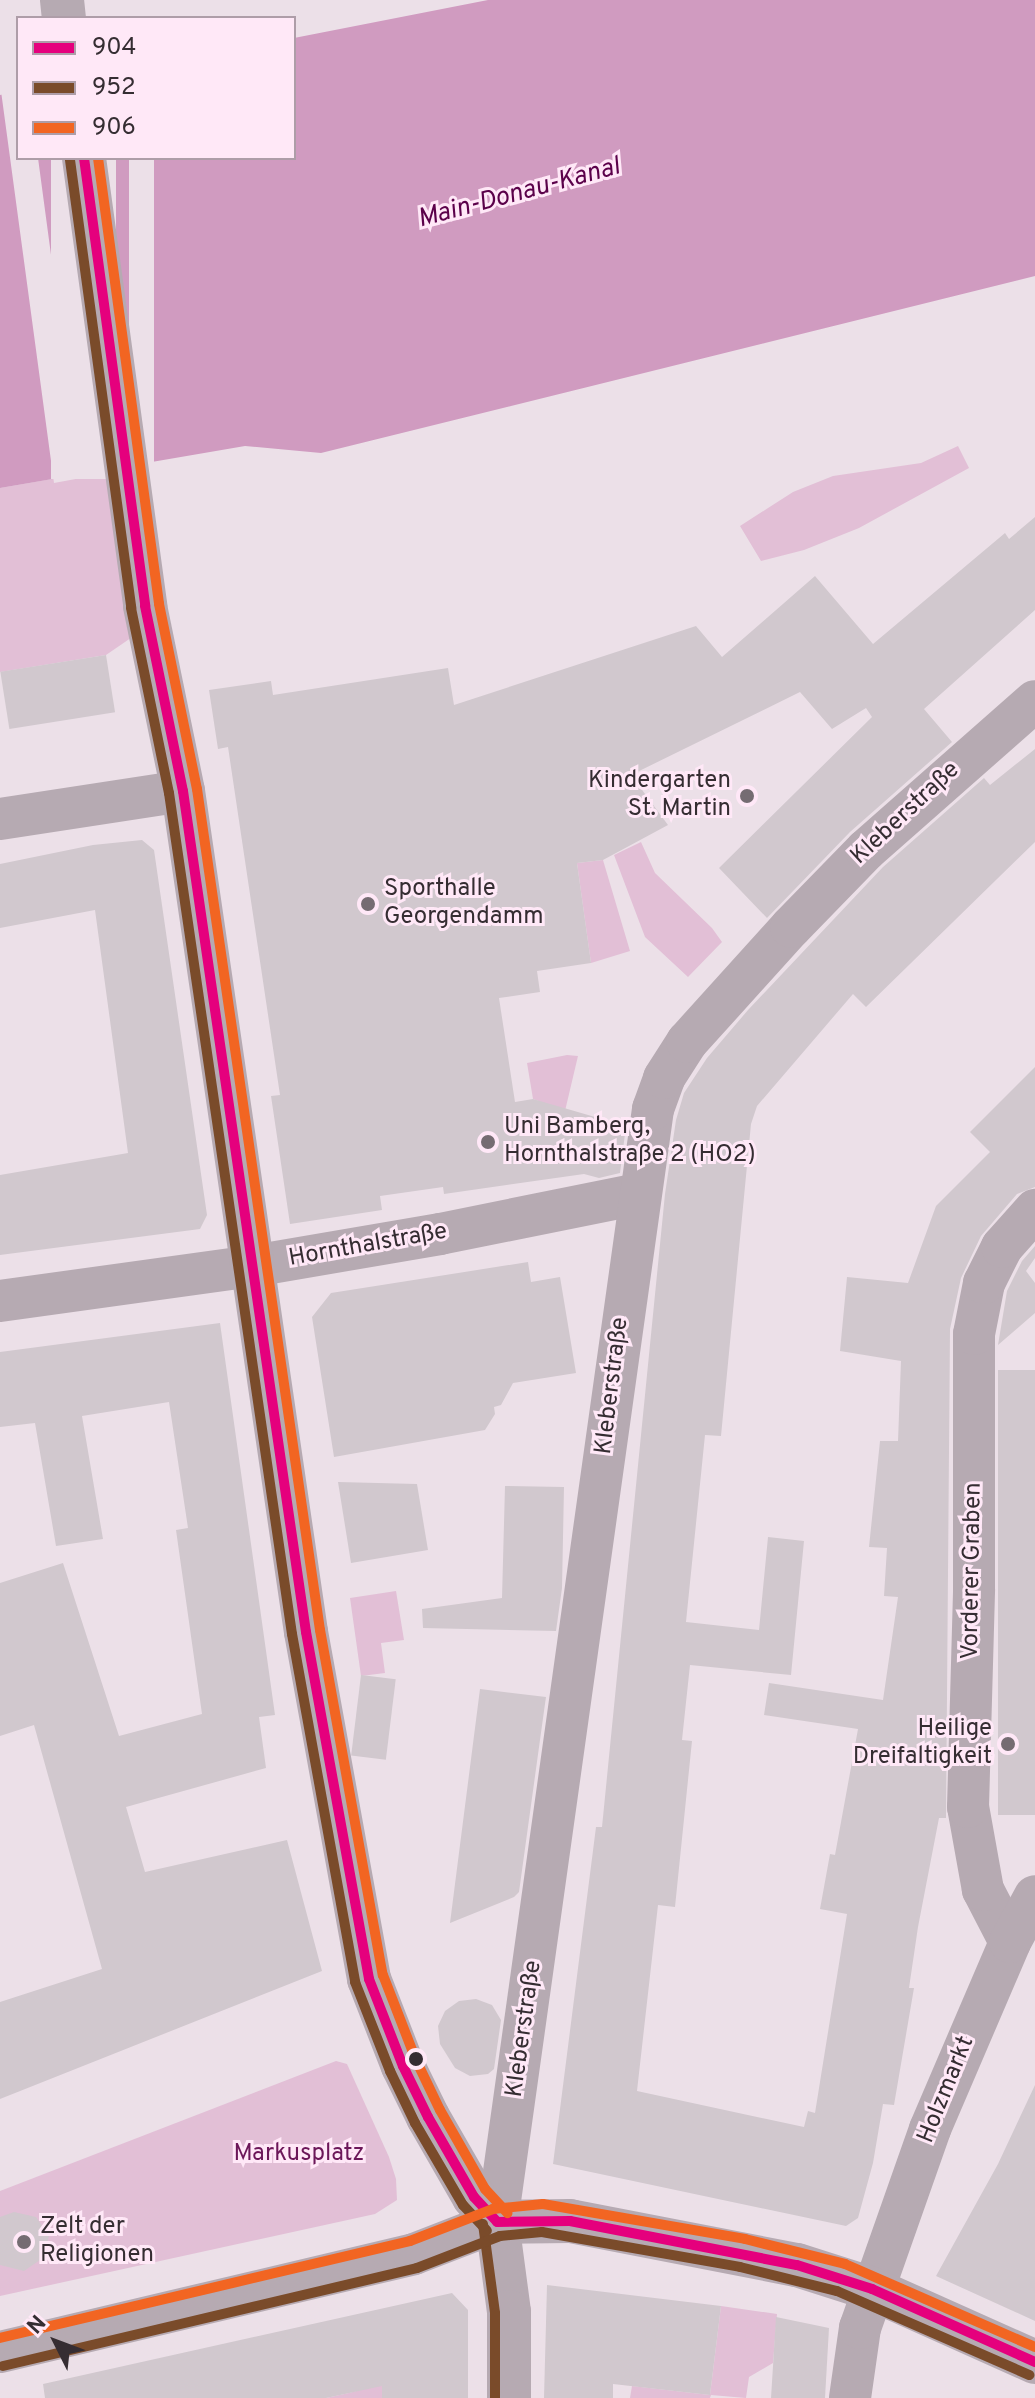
<!DOCTYPE html>
<meta charset="utf-8">
<style>
body{margin:0}
#map{position:relative;width:1035px;height:2398px;overflow:hidden;background:#ece0e8;font-family:Overpass,sans-serif}
div>[style]{position:absolute}
.green>*{inset:0;background:#e2bfd6}
.water>*{inset:0;background:#d09bc0}
.pier>*{inset:0;background:#ece0e8;transform-origin:0 0}
.building>*{inset:0;background:#d1c8ce;transform-origin:0 0}
.minor>*{height:42px;margin:-21px;padding:0 21px;transform-origin:21px;border-radius:21px;background:#b6aab2}
.tertiary>*{height:44px;margin:-22px;padding:0 22px;transform-origin:22px;border-radius:22px;background:#b6aab2}
.bus-1>*{height:10px;margin:-5px;padding:0 5px;transform-origin:5px;border-radius:5px;background:#e5007d}
.bus-2>*{height:10px;margin:-5px;padding:0 5px;transform-origin:5px;border-radius:5px;background:#7a4b2a}
.bus-3>*{height:10px;margin:-5px;padding:0 5px;transform-origin:5px;border-radius:5px;background:#f26522}
.dots>*{width:22px;height:22px;translate:-50% -50%;box-sizing:border-box;border:4px solid #ffe8f7;border-radius:50%}
span{translate:-50% -50%;white-space:nowrap;text-align:center;line-height:1.15;-webkit-text-stroke:6px #ffe8f7;paint-order:stroke}
.poi-label{font-size:24px;color:#352d32}
.right{translate:-100% -50%;text-align:right}
.left{translate:0 -50%;text-align:left}
.street-label{font-size:24px;color:#352d32}
.park-label{font-size:24px;color:#6c1759}
.water-label{font-size:26px;color:#5b014a;font-style:italic}
.legend{position:absolute;left:16px;top:16px;width:280px;height:144px;box-sizing:border-box;background:#ffe8f7;border:2px solid #ae9da8;margin:0;padding:10px 14px;list-style:none;font-size:24px;color:#352d32}
.legend li{display:flex;align-items:center;gap:16px;height:40px}
.legend b{width:40px;border:2px solid #ae9da8}
.north{position:absolute;left:16px;top:2302px;width:80px;height:80px;-webkit-text-stroke:6px #ffe8f7;paint-order:stroke;rotate:312deg;font-size:22px;font-weight:700;line-height:32px;text-align:center;color:#352d32}
.north::after{content:'';display:block;margin:auto;width:28px;height:36px;background:#352d32;clip-path:polygon(50% 0,100% 100%,50% 72%,0 100%)}
</style>
<div id="map">
<div class="green">
<div style="clip-path:polygon(958px 446px,969px 468px,859px 528px,804px 550px,761px 561px,740px 526px,793px 492px,833px 476px,921px 463px)"></div>
<div style="clip-path:polygon(133px 465px,160px 618px,106px 655px,0 672px,0 488px)"></div>
<div style="clip-path:polygon(641px 842px,655px 873px,712px 928px,722px 942px,688px 977px,645px 937px,614px 855px)"></div>
<div style="clip-path:polygon(603px 860px,630px 951px,591px 963px,577px 863px)"></div>
<div style="clip-path:polygon(567px 1055px,578px 1056px,565px 1111px,533px 1099px,527px 1063px)"></div>
<div style="clip-path:polygon(396px 1591px,404px 1640px,381px 1643px,385px 1673px,361px 1676px,350px 1598px)"></div>
<div style="clip-path:polygon(336px 2061px,347px 2064px,389px 2157px,396px 2179px,397px 2200px,375px 2214px,0 2296px,0 2191px)"></div>
<div style="clip-path:polygon(721px 2306px,777px 2314px,773px 2363px,749px 2377px,746px 2398px,711px 2395px,710px 2398px,630px 2398px,632px 2386px,710px 2395px)"></div>
<div style="clip-path:polygon(382px 2384px,382px 2398px,326px 2398px,349px 2393px)"></div>
</div>
<div class="water">
<div style="clip-path:polygon(488px 0,1035px 0,1035px 276px,321px 453px,245px 446px,0 488px,0 95px,18px 91px,18px 158px,294px 158px,294px 38px)"></div>
</div>
<div class="pier">
<div style="clip-path:polygon(18px 87px,18px 158px,38px 158px,81px 478px,54px 483px,1px 91px)"></div>
<div style="left:51px;top:158px;width:65px;height:321px"></div>
<div style="left:129px;top:158px;width:25px;height:308px"></div>
</div>
<div class="building">
<div style="clip-path:polygon(1035px 517px,1035px 610px,924px 709px,952px 742px,850px 832px,767px 918px,719px 868px,872px 717px,866px 708px,832px 729px,800px 692px,631px 775px,668px 825px,603px 860px,577px 863px,591px 963px,537px 971px,540px 992px,499px 998px,515px 1102px,533px 1099px,626px 1126px,620px 1173px,599px 1178px,584px 1174px,444px 1194px,443px 1187px,380px 1196px,382px 1210px,290px 1224px,271px 1096px,280px 1095px,228px 747px,218px 749px,209px 690px,271px 681px,273px 695px,448px 668px,454px 705px,696px 626px,722px 657px,815px 576px,873px 644px,1005px 533px,1009px 539px)"></div>
<div style="left:106px;top:655px;width:58px;height:107px;rotate:81deg"></div>
<div style="clip-path:polygon(1035px 749px,1035px 842px,866px 1007px,853px 994px,757px 1106px,751px 1124px,721px 1436px,705px 1435px,686px 1622px,759px 1630px,768px 1537px,804px 1541px,791px 1675px,690px 1665px,682px 1740px,692px 1741px,675px 1907px,658px 1905px,637px 2091px,804px 2127px,808px 2111px,815px 2113px,847px 1914px,820px 1909px,830px 1854px,835px 1855px,858px 1729px,764px 1715px,769px 1683px,883px 1700px,898px 1597px,884px 1596px,887px 1548px,869px 1547px,880px 1441px,898px 1441px,901px 1361px,840px 1351px,847px 1277px,908px 1283px,936px 1206px,990px 1152px,970px 1132px,1035px 1067px,1035px 1187px,1017px 1194px,981px 1236px,961px 1278px,950px 1329px,946px 1818px,939px 1818px,918px 1927px,909px 1988px,914px 1988px,894px 2105px,883px 2104px,873px 2163px,858px 2218px,846px 2226px,553px 2164px,596px 1827px,602px 1827px,665px 1194px,676px 1120px,684px 1093px,707px 1058px,748px 1010px,883px 867px,984px 778px,990px 785px)"></div>
<div style="clip-path:polygon(142px 840px,154px 850px,207px 1215px,200px 1229px,0 1255px,0 1175px,128px 1153px,95px 910px,0 928px,0 864px,93px 845px)"></div>
<div style="clip-path:polygon(1035px 1246px,1035px 1258px,1026px 1271px,1035px 1283px,1035px 1313px,998px 1345px,1007px 1291px,1022px 1261px)"></div>
<div style="clip-path:polygon(528px 1262px,531px 1282px,560px 1277px,576px 1373px,513px 1383px,501px 1405px,494px 1407px,495px 1414px,485px 1430px,334px 1457px,312px 1317px,331px 1293px)"></div>
<div style="clip-path:polygon(220px 1323px,275px 1715px,259px 1717px,266px 1768px,126px 1807px,145px 1872px,287px 1840px,322px 1971px,0 2099px,0 2002px,102px 1969px,34px 1725px,0 1736px,0 1583px,63px 1563px,119px 1736px,202px 1714px,176px 1530px,188px 1528px,169px 1402px,82px 1416px,103px 1539px,56px 1546px,35px 1423px,0 1427px,0 1352px)"></div>
<div style="left:998px;top:1370px;width:37px;height:445px"></div>
<div style="clip-path:polygon(338px 1482px,417px 1484px,428px 1550px,351px 1563px)"></div>
<div style="clip-path:polygon(505px 1486px,564px 1487px,562px 1588px,556px 1631px,423px 1628px,422px 1609px,502px 1598px)"></div>
<div style="left:361px;top:1675px;width:35px;height:81px;rotate:7deg"></div>
<div style="clip-path:polygon(480px 1689px,546px 1697px,544px 1711px,519px 1892px,514px 1897px,450px 1923px)"></div>
<div style="clip-path:polygon(476px 1999px,492px 2005px,501px 2020px,494px 2069px,488px 2074px,470px 2076px,455px 2068px,440px 2044px,438px 2026px,445px 2011px,459px 2001px)"></div>
<div style="clip-path:polygon(1035px 2085px,1035px 2321px,936px 2276px,998px 2164px)"></div>
<div style="clip-path:polygon(14px 2212px,36px 2217px,49px 2236px,43px 2258px,24px 2271px,0 2265px,0 2217px)"></div>
<div style="clip-path:polygon(547px 2285px,721px 2306px,710px 2395px,613px 2384px,613px 2398px,544px 2398px)"></div>
<div style="clip-path:polygon(452px 2293px,468px 2310px,468px 2398px,382px 2398px,382px 2386px,326px 2398px,45px 2398px,43px 2384px)"></div>
<div style="clip-path:polygon(776px 2317px,829px 2328px,825px 2398px,771px 2398px)"></div>
</div>
<div class="minor">
<div style="left:0;top:819px;width:185px;rotate:-8.7deg"></div>
<div style="left:0;top:1301px;width:255px;rotate:-7.9deg"></div>
<div style="left:253px;top:1266px;width:190px;rotate:-9.7deg"></div>
<div style="left:440px;top:1234px;width:203px;rotate:-11.4deg"></div>
<div style="left:1010px;top:1942px;width:59px;rotate:-117.4deg"></div>
<div style="left:983px;top:1890px;width:84px;rotate:-100.2deg"></div>
<div style="left:968px;top:1807px;width:218px;rotate:-88.4deg"></div>
<div style="left:974px;top:1589px;width:255px;rotate:-90deg"></div>
<div style="left:974px;top:1334px;width:52px;rotate:-78.9deg"></div>
<div style="left:984px;top:1283px;width:40px;rotate:-63.4deg"></div>
<div style="left:1002px;top:1247px;width:50px;rotate:-48.3deg"></div>
<div style="left:0;top:2352px;width:425px;rotate:-13.3deg"></div>
<div style="left:414px;top:2254px;width:89px;rotate:-21.1deg"></div>
<div style="left:497px;top:2222px;width:1124px;rotate:-82.02deg"></div>
<div style="left:653px;top:1109px;width:33px;rotate:-70deg"></div>
<div style="left:664px;top:1078px;width:43px;rotate:-57.4deg"></div>
<div style="left:687px;top:1042px;width:155px;rotate:-47.9deg"></div>
<div style="left:791px;top:927px;width:107px;rotate:-45.8deg"></div>
<div style="left:866px;top:850px;width:225px;rotate:-41.4deg"></div>
<div style="left:850px;top:2398px;width:71px;rotate:-81.9deg"></div>
<div style="left:860px;top:2328px;width:211px;rotate:-70.6deg"></div>
<div style="left:930px;top:2129px;width:203px;rotate:-66.8deg"></div>
<div style="left:1010px;top:1942px;width:52px;rotate:-61.5deg"></div>
</div>
<div class="tertiary">
<div style="left:62px;top:0;width:18px;rotate:84deg"></div>
<div style="left:84px;top:158px;width:452px;rotate:82.2deg"></div>
<div style="left:145px;top:606px;width:189px;rotate:78.4deg"></div>
<div style="left:183px;top:791px;width:850px;rotate:81.68deg"></div>
<div style="left:306px;top:1632px;width:353px;rotate:79.7deg"></div>
<div style="left:369px;top:1979px;width:93px;rotate:68.7deg"></div>
<div style="left:403px;top:2066px;width:57px;rotate:63.9deg"></div>
<div style="left:428px;top:2117px;width:92px;rotate:60.1deg"></div>
<div style="left:474px;top:2197px;width:34px;rotate:47deg"></div>
<div style="left:497px;top:2222px;width:73px;rotate:-0.8deg"></div>
<div style="left:570px;top:2221px;width:231px;rotate:11deg"></div>
<div style="left:797px;top:2265px;width:79px;rotate:17.7deg"></div>
<div style="left:872px;top:2289px;width:179px;rotate:24.1deg"></div>
<div style="left:497px;top:2222px;width:91px;rotate:82.4deg"></div>
<div style="left:509px;top:2312px;width:86px;rotate:90deg"></div>
</div>
<div class="bus-1">
<div style="left:84px;top:158px;width:452px;rotate:82.2deg"></div>
<div style="left:145px;top:606px;width:189px;rotate:78.4deg"></div>
<div style="left:183px;top:791px;width:850px;rotate:81.68deg"></div>
<div style="left:306px;top:1632px;width:353px;rotate:79.7deg"></div>
<div style="left:369px;top:1979px;width:93px;rotate:68.7deg"></div>
<div style="left:403px;top:2066px;width:57px;rotate:63.9deg"></div>
<div style="left:428px;top:2117px;width:92px;rotate:60.1deg"></div>
<div style="left:474px;top:2197px;width:34px;rotate:47deg"></div>
<div style="left:497px;top:2222px;width:73px;rotate:-0.8deg"></div>
<div style="left:570px;top:2221px;width:231px;rotate:11deg"></div>
<div style="left:797px;top:2265px;width:79px;rotate:17.7deg"></div>
<div style="left:872px;top:2289px;width:179px;rotate:24.1deg"></div>
</div>
<div class="bus-2">
<div style="left:70px;top:160px;width:452px;rotate:82.2deg"></div>
<div style="left:131px;top:608px;width:189px;rotate:78.4deg"></div>
<div style="left:169px;top:793px;width:850px;rotate:81.68deg"></div>
<div style="left:292px;top:1634px;width:354px;rotate:79.7deg"></div>
<div style="left:355px;top:1982px;width:96px;rotate:68.5deg"></div>
<div style="left:390px;top:2071px;width:58px;rotate:64.3deg"></div>
<div style="left:415px;top:2123px;width:95px;rotate:59.7deg"></div>
<div style="left:463px;top:2205px;width:35px;rotate:47deg"></div>
<div style="left:483px;top:2224px;width:90px;rotate:82.3deg"></div>
<div style="left:495px;top:2313px;width:85px;rotate:90deg"></div>
<div style="left:3px;top:2366px;width:425px;rotate:-13.3deg"></div>
<div style="left:417px;top:2268px;width:89px;rotate:-21.1deg"></div>
<div style="left:500px;top:2236px;width:42px;rotate:-5.4deg"></div>
<div style="left:542px;top:2232px;width:201px;rotate:10deg"></div>
<div style="left:740px;top:2267px;width:100px;rotate:13.9deg"></div>
<div style="left:837px;top:2291px;width:210px;rotate:23.6deg"></div>
</div>
<div class="bus-3">
<div style="left:98px;top:158px;width:450px;rotate:82.2deg"></div>
<div style="left:159px;top:604px;width:189px;rotate:78.4deg"></div>
<div style="left:197px;top:789px;width:850px;rotate:81.68deg"></div>
<div style="left:320px;top:1630px;width:351px;rotate:79.7deg"></div>
<div style="left:383px;top:1975px;width:91px;rotate:68.8deg"></div>
<div style="left:416px;top:2060px;width:55px;rotate:64.4deg"></div>
<div style="left:440px;top:2110px;width:91px;rotate:60.3deg"></div>
<div style="left:485px;top:2189px;width:33px;rotate:47deg"></div>
<div style="left:0;top:2338px;width:421px;rotate:-13.3deg"></div>
<div style="left:410px;top:2241px;width:89px;rotate:-21.1deg"></div>
<div style="left:493px;top:2209px;width:50px;rotate:-5.7deg"></div>
<div style="left:543px;top:2204px;width:205px;rotate:9.8deg"></div>
<div style="left:745px;top:2239px;width:103px;rotate:14deg"></div>
<div style="left:845px;top:2264px;width:207px;rotate:23.6deg"></div>
</div>
<div class="dots">
<div style="left:747px;top:796px;background:#756c72"></div>
<div style="left:368px;top:904px;background:#756c72"></div>
<div style="left:488px;top:1142px;background:#756c72"></div>
<div style="left:1008px;top:1744px;background:#756c72"></div>
<div style="left:416px;top:2059px;background:#352d32"></div>
<div style="left:24px;top:2242px;background:#756c72"></div>
</div>
<div class="poi-label">
<span class="right" style="left:731px;top:796px">Kindergarten<br>St. Martin</span>
<span class="left" style="left:384px;top:904px">Sporthalle<br>Georgendamm</span>
<span class="left" style="left:504px;top:1142px">Uni Bamberg,<br>Hornthalstraße 2 (HO2)</span>
<span class="right" style="left:992px;top:1744px">Heilige<br>Dreifaltigkeit</span>
<span class="left" style="left:40px;top:2242px">Zelt der<br>Religionen</span>
</div>
<div class="street-label">
<span style="left:906px;top:814px;rotate:-43deg">Kleberstraße</span>
<span style="left:368px;top:1246px;rotate:-10deg">Hornthalstraße</span>
<span style="left:613px;top:1386px;rotate:-83deg">Kleberstraße</span>
<span style="left:973px;top:1571px;rotate:-89deg">Vorderer Graben</span>
<span style="left:525px;top:2029px;rotate:-82deg">Kleberstraße</span>
<span style="left:947px;top:2090px;rotate:-68deg">Holzmarkt</span>
</div>
<div class="park-label">
<span style="left:299px;top:2155px">Markusplatz</span>
</div>
<div class="water-label">
<span style="left:519px;top:194px;rotate:-15deg">Main-Donau-Kanal</span>
</div>
<ul class="legend">
<li><b style="height:10px;background:#e5007d"></b>904</li>
<li><b style="height:10px;background:#7a4b2a"></b>952</li>
<li><b style="height:10px;background:#f26522"></b>906</li>
</ul>
<div class="north">N</div>
</div>
